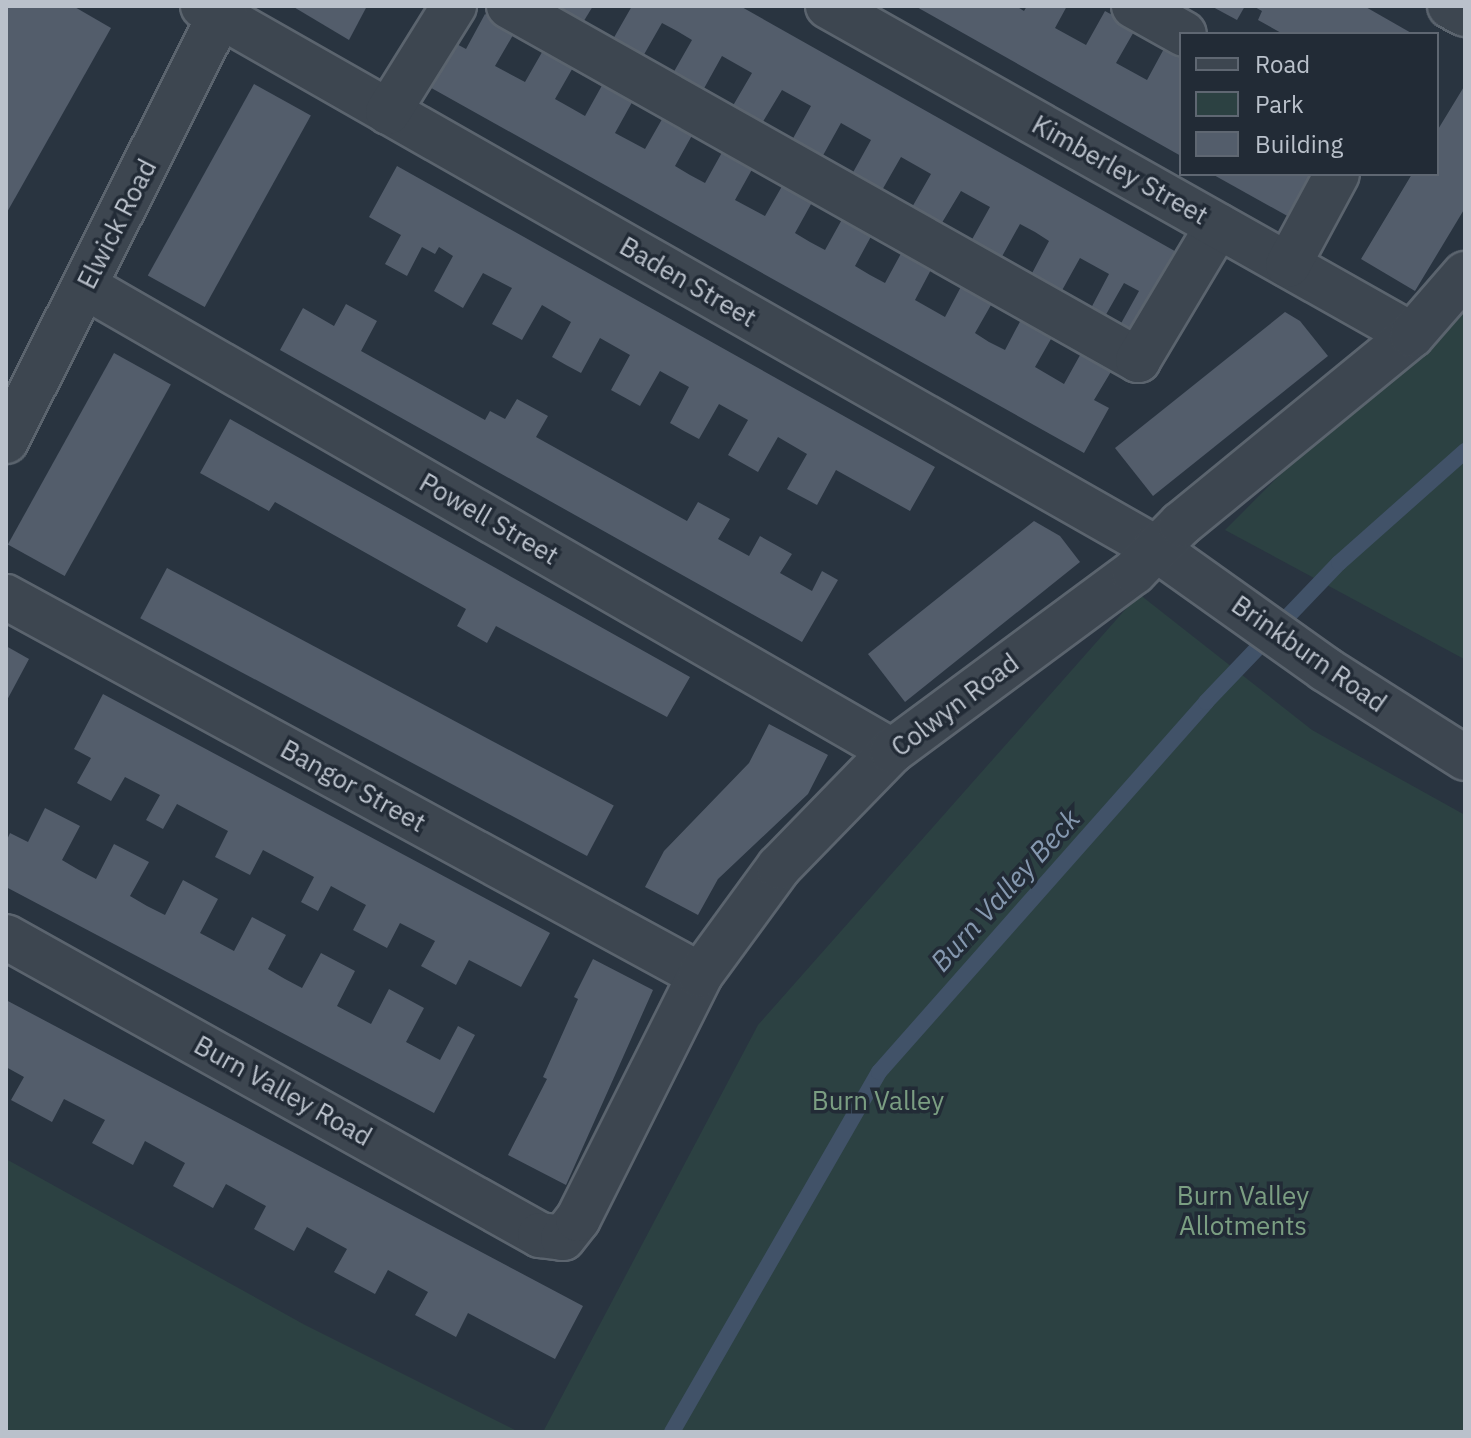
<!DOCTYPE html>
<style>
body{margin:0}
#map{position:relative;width:1471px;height:1438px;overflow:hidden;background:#293440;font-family:"IBM Plex Sans",sans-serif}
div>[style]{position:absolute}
.green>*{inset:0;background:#2c4142}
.stream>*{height:16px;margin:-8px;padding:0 8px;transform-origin:8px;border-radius:8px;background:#415268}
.building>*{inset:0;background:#535d6b;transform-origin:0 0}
.roads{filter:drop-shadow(2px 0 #5b646e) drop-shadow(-2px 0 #5b646e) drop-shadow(0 2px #5b646e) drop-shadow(0 -2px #5b646e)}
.minor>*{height:44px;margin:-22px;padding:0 22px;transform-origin:22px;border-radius:22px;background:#3d4650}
span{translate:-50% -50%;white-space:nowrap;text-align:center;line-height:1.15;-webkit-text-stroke:7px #222b36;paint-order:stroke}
.street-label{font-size:26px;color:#bac1cb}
.park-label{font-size:26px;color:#7b9e82}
.water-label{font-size:28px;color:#8598af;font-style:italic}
.frame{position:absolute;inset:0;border:8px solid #bac1cb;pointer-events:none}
.legend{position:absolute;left:1179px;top:32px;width:260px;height:144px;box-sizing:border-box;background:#222b36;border:2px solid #5f6772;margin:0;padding:10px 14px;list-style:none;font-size:24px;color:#bac1cb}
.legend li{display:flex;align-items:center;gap:16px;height:40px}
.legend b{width:40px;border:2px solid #5f6772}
</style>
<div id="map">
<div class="green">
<div style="clip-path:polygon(1465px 289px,1465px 657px,1464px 659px,1225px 530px)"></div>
<div style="clip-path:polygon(1139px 594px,1312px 730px,1465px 815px,1465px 1432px,543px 1432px,758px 1025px)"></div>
<div style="clip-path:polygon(6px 1159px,305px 1325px,519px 1432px,6px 1432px)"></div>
</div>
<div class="stream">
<div style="left:672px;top:1432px;width:415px;rotate:-60.1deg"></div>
<div style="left:879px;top:1072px;width:494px;rotate:-48.5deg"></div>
<div style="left:1206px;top:702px;width:192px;rotate:-46.3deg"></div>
<div style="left:1339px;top:563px;width:169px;rotate:-41.6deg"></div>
</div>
<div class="building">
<div style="clip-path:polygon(6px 6px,73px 6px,111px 28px,6px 214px)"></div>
<div style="clip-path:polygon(292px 6px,367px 6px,349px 40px)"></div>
<div style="clip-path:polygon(549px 6px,593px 6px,582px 24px)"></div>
<div style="clip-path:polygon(632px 6px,740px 6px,1180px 254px,1134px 335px,1119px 327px,1139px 291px,1124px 283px,1104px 318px,1090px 310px,1109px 274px,1080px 258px,1060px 294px,1030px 277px,1049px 241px,1035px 232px,1020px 224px,1000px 260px,970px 243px,990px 207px,961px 191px,940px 226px,911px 209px,931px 174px,901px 157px,881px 192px,851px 176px,871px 140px,841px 123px,821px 159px,791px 142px,811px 106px,782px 90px,761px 125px,731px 109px,752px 73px,722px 56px,702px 92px,672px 75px,692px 40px,677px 31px,662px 23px,642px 58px,612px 41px)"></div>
<div style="clip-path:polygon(915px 6px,1016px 6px,1024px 11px,1027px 6px,1067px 6px,1055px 28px,1086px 45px,1105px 11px,1136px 28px,1116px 63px,1147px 80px,1166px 45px,1181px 54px,1181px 156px)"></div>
<div style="clip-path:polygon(1211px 6px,1245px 6px,1237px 20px)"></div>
<div style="clip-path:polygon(1253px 6px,1364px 6px,1413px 34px,1283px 34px,1258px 20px,1262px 11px)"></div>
<div style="clip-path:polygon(485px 14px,516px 30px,495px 66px,525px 82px,545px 47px,575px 64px,555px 99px,571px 108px,585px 116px,605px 80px,635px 97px,615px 133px,645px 149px,665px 114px,695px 130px,675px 166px,690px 175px,705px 183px,725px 147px,755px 164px,735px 200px,765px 216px,785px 181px,815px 197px,795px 233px,810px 242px,825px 250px,845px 214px,874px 231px,855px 266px,870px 275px,885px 283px,904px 248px,934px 264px,915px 300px,945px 317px,964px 281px,995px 298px,975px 333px,989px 342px,1005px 350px,1024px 314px,1055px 332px,1035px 367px,1064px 384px,1084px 348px,1115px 365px,1094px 400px,1109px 408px,1084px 453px,426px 85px,451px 41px,466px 49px)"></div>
<div style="left:254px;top:84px;width:65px;height:219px;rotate:29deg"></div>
<div style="clip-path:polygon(1465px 85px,1465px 208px,1415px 291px,1361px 259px,1412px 174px,1437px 174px,1437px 131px)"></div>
<div style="clip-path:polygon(397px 166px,935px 467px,910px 511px,836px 470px,817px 505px,787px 489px,807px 454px,778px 437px,758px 472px,728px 455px,748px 420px,719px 404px,699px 439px,684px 431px,670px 423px,689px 387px,660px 371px,640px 406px,611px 390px,630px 355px,600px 338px,581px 373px,566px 365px,552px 357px,571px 322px,542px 305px,522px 340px,492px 324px,512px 288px,483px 273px,463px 308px,434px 291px,453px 256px,439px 247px,435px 254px,422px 247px,407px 276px,385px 264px,401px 235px,369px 217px)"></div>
<div style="clip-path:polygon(1212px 174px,1316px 174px,1291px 218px)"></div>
<div style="clip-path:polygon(346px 304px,377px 321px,361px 351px,485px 420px,490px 411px,505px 419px,517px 399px,548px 416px,536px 437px,687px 521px,698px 502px,730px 519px,718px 539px,749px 556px,760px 536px,792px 554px,780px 573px,812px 591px,822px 571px,838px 580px,802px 642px,280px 350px,303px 308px,334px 326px)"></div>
<div style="clip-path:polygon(1285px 312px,1300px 321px,1328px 356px,1153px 496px,1115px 448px)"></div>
<div style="left:114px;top:353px;width:65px;height:219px;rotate:29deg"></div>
<div style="clip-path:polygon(230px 419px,690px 677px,667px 717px,496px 626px,487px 643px,457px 626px,466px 609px,275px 502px,269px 511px,200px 473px)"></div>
<div style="clip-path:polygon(1034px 521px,1060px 536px,1080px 562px,905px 702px,868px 654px)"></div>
<div style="left:167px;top:568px;width:506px;height:57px;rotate:28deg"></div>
<div style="clip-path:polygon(6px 646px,29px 659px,6px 702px)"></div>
<div style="clip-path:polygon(103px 694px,550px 933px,521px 987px,469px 960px,456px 985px,421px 966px,435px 941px,400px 923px,387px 948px,353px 930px,366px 905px,331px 886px,318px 911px,301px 902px,314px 877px,263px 850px,250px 875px,215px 857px,228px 831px,177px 804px,163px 829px,146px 820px,160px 795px,125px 777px,111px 801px,77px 783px,91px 758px,74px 749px)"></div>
<div style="clip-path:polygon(769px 724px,828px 755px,808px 794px,718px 879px,698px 915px,645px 887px,664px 851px,749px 763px)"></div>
<div style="clip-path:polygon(45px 808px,80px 826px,62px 860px,79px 870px,96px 879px,114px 844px,149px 862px,130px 896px,147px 906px,165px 915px,183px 880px,218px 899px,200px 933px,234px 951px,252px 917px,286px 935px,268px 969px,285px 979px,302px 988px,321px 953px,355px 971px,337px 1006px,371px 1024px,389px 989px,424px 1008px,406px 1042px,440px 1060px,458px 1026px,475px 1035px,434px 1113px,6px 887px,6px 842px,10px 833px,28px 842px)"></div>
<div style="clip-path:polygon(593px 959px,653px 990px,566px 1185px,508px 1155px,547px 1079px,543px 1077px,578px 999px,574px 997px)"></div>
<div style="clip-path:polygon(6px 1000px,583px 1306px,555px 1359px,468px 1313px,456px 1337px,415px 1315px,428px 1292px,388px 1270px,375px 1294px,334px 1272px,347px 1249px,307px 1227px,294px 1251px,254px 1229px,266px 1206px,226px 1184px,213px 1208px,173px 1186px,185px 1163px,145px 1141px,133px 1165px,92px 1143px,105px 1120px,64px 1099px,52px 1122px,11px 1100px,24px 1077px,6px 1067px)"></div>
</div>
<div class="roads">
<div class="minor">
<div style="left:203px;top:6px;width:1095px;rotate:29.65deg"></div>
<div style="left:1155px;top:548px;width:209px;rotate:35.4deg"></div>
<div style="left:1325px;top:669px;width:166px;rotate:32.4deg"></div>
<div style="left:509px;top:6px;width:722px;rotate:29.37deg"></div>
<div style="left:1138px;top:360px;width:156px;rotate:-59.2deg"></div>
<div style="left:828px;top:6px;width:670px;rotate:29.4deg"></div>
<div style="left:1134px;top:6px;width:57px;rotate:29.2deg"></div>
<div style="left:1450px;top:6px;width:17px;rotate:28deg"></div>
<div style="left:388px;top:112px;width:125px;rotate:-58.1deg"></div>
<div style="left:1288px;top:265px;width:103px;rotate:-61.7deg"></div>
<div style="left:86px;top:287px;width:930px;rotate:29.93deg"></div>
<div style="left:6px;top:441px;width:487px;rotate:-63.3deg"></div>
<div style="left:6px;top:597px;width:790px;rotate:28.58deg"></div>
<div style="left:6px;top:937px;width:612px;rotate:29.16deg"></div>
<div style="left:540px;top:1235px;width:23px;rotate:7deg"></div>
<div style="left:563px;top:1238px;width:24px;rotate:-52deg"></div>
<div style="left:578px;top:1219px;width:273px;rotate:-63.4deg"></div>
<div style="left:700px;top:975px;width:134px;rotate:-53.8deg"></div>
<div style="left:779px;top:867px;width:162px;rotate:-45.8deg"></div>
<div style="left:892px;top:751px;width:301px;rotate:-36.5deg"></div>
<div style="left:1134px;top:572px;width:67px;rotate:-45.6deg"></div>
<div style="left:1181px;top:524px;width:298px;rotate:-39.3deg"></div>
<div style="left:1412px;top:335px;width:81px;rotate:-49deg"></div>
</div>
</div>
<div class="street-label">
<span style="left:1120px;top:170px;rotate:29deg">Kimberley Street</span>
<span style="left:117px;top:224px;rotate:-63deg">Elwick Road</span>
<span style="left:688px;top:282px;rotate:30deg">Baden Street</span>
<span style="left:489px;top:519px;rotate:30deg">Powell Street</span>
<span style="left:1309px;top:654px;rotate:35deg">Brinkburn Road</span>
<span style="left:955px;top:705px;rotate:-37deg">Colwyn Road</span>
<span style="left:353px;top:786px;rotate:29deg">Bangor Street</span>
<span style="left:283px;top:1091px;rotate:29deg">Burn Valley Road</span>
</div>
<div class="park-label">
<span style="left:878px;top:1101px">Burn Valley</span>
<span style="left:1243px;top:1211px">Burn Valley<br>Allotments</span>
</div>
<div class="water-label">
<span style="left:1005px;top:890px;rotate:-48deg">Burn Valley Beck</span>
</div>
<div class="frame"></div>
<ul class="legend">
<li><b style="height:10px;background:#3d4650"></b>Road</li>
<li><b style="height:22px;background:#2c4142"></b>Park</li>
<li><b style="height:22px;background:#535d6b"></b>Building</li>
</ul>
</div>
